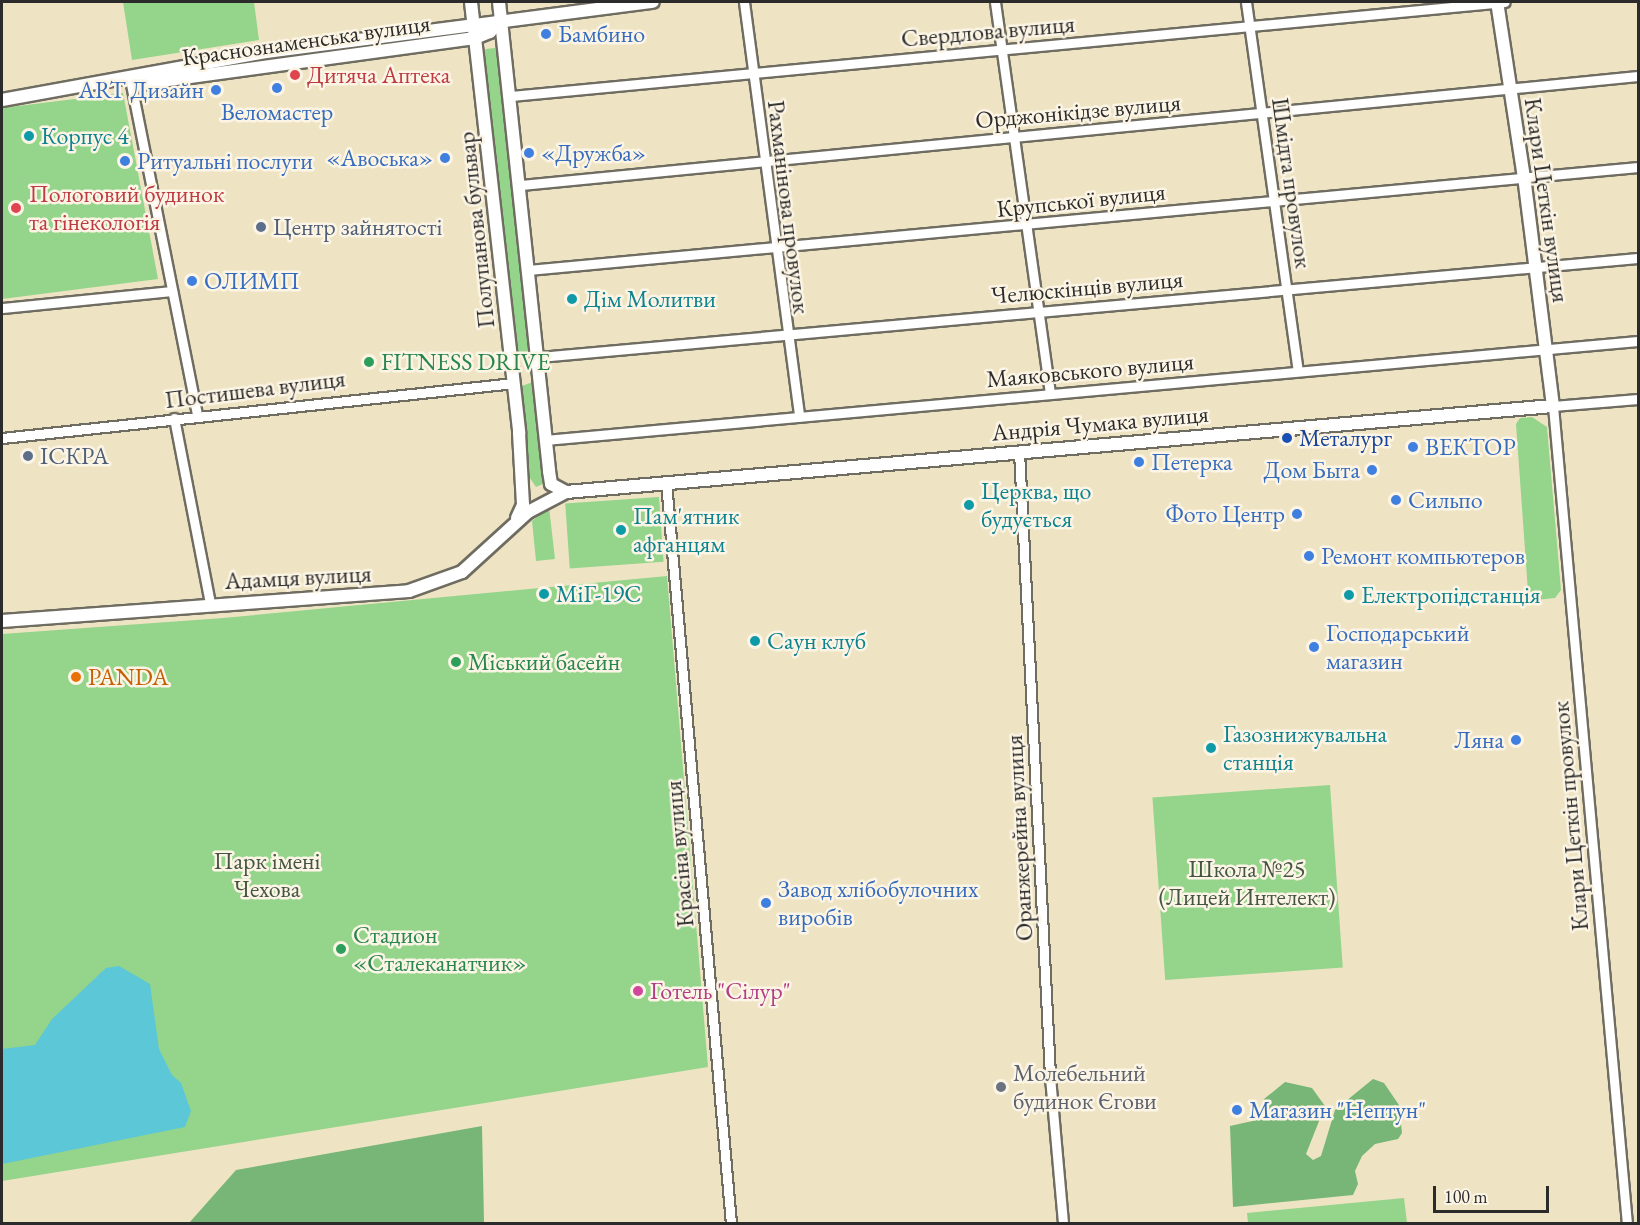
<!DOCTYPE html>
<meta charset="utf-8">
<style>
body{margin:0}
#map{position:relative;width:1640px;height:1225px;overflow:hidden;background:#eee4c4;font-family:"EB Garamond",serif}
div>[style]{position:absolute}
.green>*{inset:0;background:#94d48b;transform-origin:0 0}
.forest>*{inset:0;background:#77b677}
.water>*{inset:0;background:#5cc7d7}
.roads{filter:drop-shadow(2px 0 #6f6c61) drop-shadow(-2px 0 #6f6c61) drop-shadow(0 2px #6f6c61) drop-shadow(0 -2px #6f6c61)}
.minor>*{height:9px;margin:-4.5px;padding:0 4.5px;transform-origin:4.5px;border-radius:4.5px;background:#fff}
.tertiary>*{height:12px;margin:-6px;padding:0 6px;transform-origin:6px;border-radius:6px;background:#fff}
.dots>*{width:16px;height:16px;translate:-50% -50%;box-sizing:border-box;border:3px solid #fcf5e5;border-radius:50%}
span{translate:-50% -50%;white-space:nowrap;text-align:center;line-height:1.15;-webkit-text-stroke:5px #fcf5e5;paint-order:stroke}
.street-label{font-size:24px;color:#2b2b2b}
.shop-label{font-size:24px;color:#366cbe}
.left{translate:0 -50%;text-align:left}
.right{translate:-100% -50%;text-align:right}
.health-label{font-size:24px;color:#be3a42}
.culture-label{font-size:24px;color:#0d838f}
.service-label{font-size:24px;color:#4e5e75}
.leisure-label{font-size:24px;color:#27864d}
.transit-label{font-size:24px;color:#164399}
.food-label{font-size:24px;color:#c56008}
.park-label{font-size:24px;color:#455543}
.hotel-label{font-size:24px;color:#b23c85}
.worship-label{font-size:24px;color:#5b616d}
.frame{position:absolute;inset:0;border:3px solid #2b2b2b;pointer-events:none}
.scale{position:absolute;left:1433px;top:1186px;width:116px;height:27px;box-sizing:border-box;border:3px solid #2b2b2b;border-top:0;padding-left:8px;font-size:18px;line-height:21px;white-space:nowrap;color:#2b2b2b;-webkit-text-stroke:4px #fcf5e5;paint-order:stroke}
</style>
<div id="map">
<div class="green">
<div style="clip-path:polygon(123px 2px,254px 2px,259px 40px,132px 60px)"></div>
<div style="clip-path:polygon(461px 30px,461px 35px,138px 80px,137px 77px)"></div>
<div style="clip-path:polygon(495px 48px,499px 51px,533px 351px,519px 357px,483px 54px,486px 49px)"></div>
<div style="clip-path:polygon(123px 93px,158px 279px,2px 299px,2px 108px)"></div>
<div style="clip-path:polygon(533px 382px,545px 483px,536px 487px,528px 475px,519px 387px)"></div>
<div style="clip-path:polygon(1532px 417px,1547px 427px,1561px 590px,1555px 598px,1536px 600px,1528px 592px,1516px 424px,1520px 418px)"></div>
<div style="left:659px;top:497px;width:65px;height:94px;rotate:86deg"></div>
<div style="clip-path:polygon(549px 507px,555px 559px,536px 561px,532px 521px)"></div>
<div style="clip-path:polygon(667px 576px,708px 1067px,2px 1181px,2px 634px,223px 618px)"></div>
<div style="left:1330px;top:785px;width:183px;height:178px;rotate:86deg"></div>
<div style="clip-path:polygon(1404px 1198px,1407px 1223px,1248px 1223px,1247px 1213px)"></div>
</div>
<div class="forest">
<div style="clip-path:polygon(1373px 1079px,1384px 1083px,1399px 1105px,1402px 1133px,1398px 1139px,1375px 1144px,1362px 1156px,1355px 1171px,1358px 1184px,1353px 1195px,1233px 1207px,1230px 1126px,1257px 1120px,1264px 1099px,1285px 1082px,1312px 1088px,1325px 1106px,1306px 1154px,1313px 1160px,1321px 1156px,1335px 1110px)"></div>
<div style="clip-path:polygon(482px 1126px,484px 1222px,189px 1223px,236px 1170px)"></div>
</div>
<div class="water">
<div style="clip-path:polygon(119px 966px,150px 984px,159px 1049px,172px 1075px,181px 1083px,191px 1111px,185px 1127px,2px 1164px,2px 1049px,35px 1045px,52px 1019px,106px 968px)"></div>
</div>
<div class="roads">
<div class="minor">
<div style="left:744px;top:2px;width:418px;rotate:82.4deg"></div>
<div style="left:995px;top:2px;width:395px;rotate:82deg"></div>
<div style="left:1246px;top:2px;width:372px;rotate:82deg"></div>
<div style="left:130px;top:79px;width:343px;rotate:78.7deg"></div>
<div style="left:511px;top:96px;width:998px;rotate:-5.4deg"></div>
<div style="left:521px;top:185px;width:1122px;rotate:-5.57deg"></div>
<div style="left:528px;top:270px;width:1115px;rotate:-5.3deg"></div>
<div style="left:2px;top:308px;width:171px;rotate:-5.7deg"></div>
<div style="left:539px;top:357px;width:1103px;rotate:-5.15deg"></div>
<div style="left:174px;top:418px;width:189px;rotate:79deg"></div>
<div style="left:2px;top:438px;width:515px;rotate:-6.13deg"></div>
<div style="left:545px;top:440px;width:1097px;rotate:-5.18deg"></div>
<div style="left:1019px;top:451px;width:627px;rotate:87.16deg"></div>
<div style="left:1050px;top:1077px;width:148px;rotate:84.9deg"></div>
<div style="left:666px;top:482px;width:745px;rotate:84.99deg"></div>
<div style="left:1627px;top:1224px;width:821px;rotate:-95.17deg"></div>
<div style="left:1553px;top:406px;width:85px;rotate:-4.7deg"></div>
</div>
<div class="tertiary">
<div style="left:471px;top:2px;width:434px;rotate:83.6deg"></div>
<div style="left:519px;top:433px;width:72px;rotate:86.8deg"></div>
<div style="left:523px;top:505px;width:14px;rotate:115deg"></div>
<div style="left:499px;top:2px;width:472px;rotate:83.9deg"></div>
<div style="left:549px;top:471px;width:13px;rotate:81deg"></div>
<div style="left:551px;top:484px;width:17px;rotate:28deg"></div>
<div style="left:130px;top:79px;width:10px;rotate:29deg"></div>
<div style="left:139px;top:84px;width:339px;rotate:-7.8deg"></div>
<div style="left:475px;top:38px;width:16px;rotate:-22deg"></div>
<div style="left:490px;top:32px;width:17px;rotate:-50deg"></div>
<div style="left:2px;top:100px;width:268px;rotate:-10.3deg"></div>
<div style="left:266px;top:52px;width:390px;rotate:-7.4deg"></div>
<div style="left:2px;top:621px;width:408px;rotate:-4.2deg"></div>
<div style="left:409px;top:591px;width:56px;rotate:-19.7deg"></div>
<div style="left:462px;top:572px;width:89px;rotate:-42.3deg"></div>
<div style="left:528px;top:512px;width:43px;rotate:-27.8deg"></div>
<div style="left:566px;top:492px;width:991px;rotate:-4.98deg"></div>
<div style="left:1553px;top:406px;width:230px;rotate:-97.2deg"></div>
<div style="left:1524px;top:178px;width:178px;rotate:-98.7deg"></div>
</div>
</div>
<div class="dots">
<div style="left:546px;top:34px;background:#3f7fe0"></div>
<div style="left:295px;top:75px;background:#e0444e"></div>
<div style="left:277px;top:88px;background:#3f7fe0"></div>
<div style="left:216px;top:90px;background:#3f7fe0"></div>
<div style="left:29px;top:136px;background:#0f9aa8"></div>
<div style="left:529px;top:153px;background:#3f7fe0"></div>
<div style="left:445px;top:158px;background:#3f7fe0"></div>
<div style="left:125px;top:161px;background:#3f7fe0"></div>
<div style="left:16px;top:208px;background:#e0444e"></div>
<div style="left:261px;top:227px;background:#5c6f8a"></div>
<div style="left:192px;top:281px;background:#3f7fe0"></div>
<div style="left:572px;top:299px;background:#0f9aa8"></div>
<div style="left:369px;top:362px;background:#2e9e5b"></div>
<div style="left:1287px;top:438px;background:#1a4fb4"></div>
<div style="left:1413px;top:447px;background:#3f7fe0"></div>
<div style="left:28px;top:456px;background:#5c6f8a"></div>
<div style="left:1139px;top:462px;background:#3f7fe0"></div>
<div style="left:1372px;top:470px;background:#3f7fe0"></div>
<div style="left:1396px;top:500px;background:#3f7fe0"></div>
<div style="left:969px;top:505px;background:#0f9aa8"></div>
<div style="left:1297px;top:514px;background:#3f7fe0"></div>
<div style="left:621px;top:530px;background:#0f9aa8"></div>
<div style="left:1309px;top:556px;background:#3f7fe0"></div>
<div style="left:544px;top:594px;background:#0f9aa8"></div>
<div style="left:1349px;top:595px;background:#0f9aa8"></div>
<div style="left:755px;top:641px;background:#0f9aa8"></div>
<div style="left:1314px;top:647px;background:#3f7fe0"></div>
<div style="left:456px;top:662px;background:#2e9e5b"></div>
<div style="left:76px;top:677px;background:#e8710a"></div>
<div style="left:1516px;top:740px;background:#3f7fe0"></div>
<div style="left:1211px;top:748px;background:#0f9aa8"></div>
<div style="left:766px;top:903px;background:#3f7fe0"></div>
<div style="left:341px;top:949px;background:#2e9e5b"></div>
<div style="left:638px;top:991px;background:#d1479c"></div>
<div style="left:1001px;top:1087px;background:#6b7280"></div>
<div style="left:1237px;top:1110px;background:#3f7fe0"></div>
</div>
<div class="street-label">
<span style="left:988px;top:31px;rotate:-5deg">Свердлова вулиця</span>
<span style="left:306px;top:40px;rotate:-8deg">Краснознаменська вулиця</span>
<span style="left:1078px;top:111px;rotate:-5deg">Орджонікідзе вулиця</span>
<span style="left:1292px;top:183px;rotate:82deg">Шмідта провулок</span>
<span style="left:1081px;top:200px;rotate:-6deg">Крупської вулиця</span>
<span style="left:1547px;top:200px;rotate:82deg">Клари Цеткін вулиця</span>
<span style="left:789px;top:207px;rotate:83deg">Рахманінова провулок</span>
<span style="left:476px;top:230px;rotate:-96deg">Полупанова бульвар</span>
<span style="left:1087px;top:287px;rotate:-5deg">Челюскінців вулиця</span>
<span style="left:1090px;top:370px;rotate:-5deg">Маяковського вулиця</span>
<span style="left:255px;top:389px;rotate:-7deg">Постишева вулиця</span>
<span style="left:1100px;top:423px;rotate:-5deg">Андрія Чумака вулиця</span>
<span style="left:298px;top:577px;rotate:-3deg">Адамця вулиця</span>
<span style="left:1570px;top:816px;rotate:-95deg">Клари Цеткін провулок</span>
<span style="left:1019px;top:838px;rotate:-93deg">Оранжерейна вулиця</span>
<span style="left:679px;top:854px;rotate:-95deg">Красіна вулиця</span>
</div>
<div class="shop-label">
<span class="left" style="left:558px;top:34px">Бамбино</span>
<span class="right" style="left:204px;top:90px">ART Дизайн</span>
<span style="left:277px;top:112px">Веломастер</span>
<span class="left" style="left:541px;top:153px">«Дружба»</span>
<span class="right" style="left:433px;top:158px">«Авоська»</span>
<span class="left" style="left:137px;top:161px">Ритуальні послуги</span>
<span class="left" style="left:204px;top:281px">ОЛИМП</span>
<span class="left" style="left:1425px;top:447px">ВЕКТОР</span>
<span class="left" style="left:1151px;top:462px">Петерка</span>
<span class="right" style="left:1360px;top:470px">Дом Быта</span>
<span class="left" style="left:1408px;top:500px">Сильпо</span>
<span class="right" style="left:1285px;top:514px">Фото Центр</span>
<span class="left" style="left:1321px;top:556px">Ремонт компьютеров</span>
<span class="left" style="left:1326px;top:647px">Господарський<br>магазин</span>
<span class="right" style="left:1504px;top:740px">Ляна</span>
<span class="left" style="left:778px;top:903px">Завод хлібобулочних<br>виробів</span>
<span class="left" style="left:1249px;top:1110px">Магазин "Нептун"</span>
</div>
<div class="health-label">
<span class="left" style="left:307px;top:75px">Дитяча Аптека</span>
<span class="left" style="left:29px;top:208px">Пологовий будинок<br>та гінекологія</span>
</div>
<div class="culture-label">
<span class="left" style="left:41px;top:136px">Корпус 4</span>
<span class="left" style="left:584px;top:299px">Дім Молитви</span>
<span class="left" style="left:981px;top:505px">Церква, що<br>будується</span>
<span class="left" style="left:633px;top:530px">Пам'ятник<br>афганцям</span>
<span class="left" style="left:556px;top:594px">МіГ-19С</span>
<span class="left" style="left:1361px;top:595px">Електропідстанція</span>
<span class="left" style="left:767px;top:641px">Саун клуб</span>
<span class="left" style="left:1223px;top:748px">Газознижувальна<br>станція</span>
</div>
<div class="service-label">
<span class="left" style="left:273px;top:227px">Центр зайнятості</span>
<span class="left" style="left:40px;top:456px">ІСКРА</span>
</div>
<div class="leisure-label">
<span class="left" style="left:381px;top:362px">FITNESS DRIVE</span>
<span class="left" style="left:468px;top:662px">Міський басейн</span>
<span class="left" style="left:353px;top:949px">Стадион<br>«Сталеканатчик»</span>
</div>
<div class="transit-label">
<span class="left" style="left:1299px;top:438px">Металург</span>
</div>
<div class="food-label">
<span class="left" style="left:88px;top:677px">PANDA</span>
</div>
<div class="park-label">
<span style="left:267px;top:875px">Парк імені<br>Чехова</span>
<span style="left:1247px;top:883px">Школа №25<br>(Лицей Интелект)</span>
</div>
<div class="hotel-label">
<span class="left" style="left:650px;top:991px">Готель "Сілур"</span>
</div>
<div class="worship-label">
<span class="left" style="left:1013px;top:1087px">Молебельний<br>будинок Єгови</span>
</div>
<div class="frame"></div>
<div class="scale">100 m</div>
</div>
